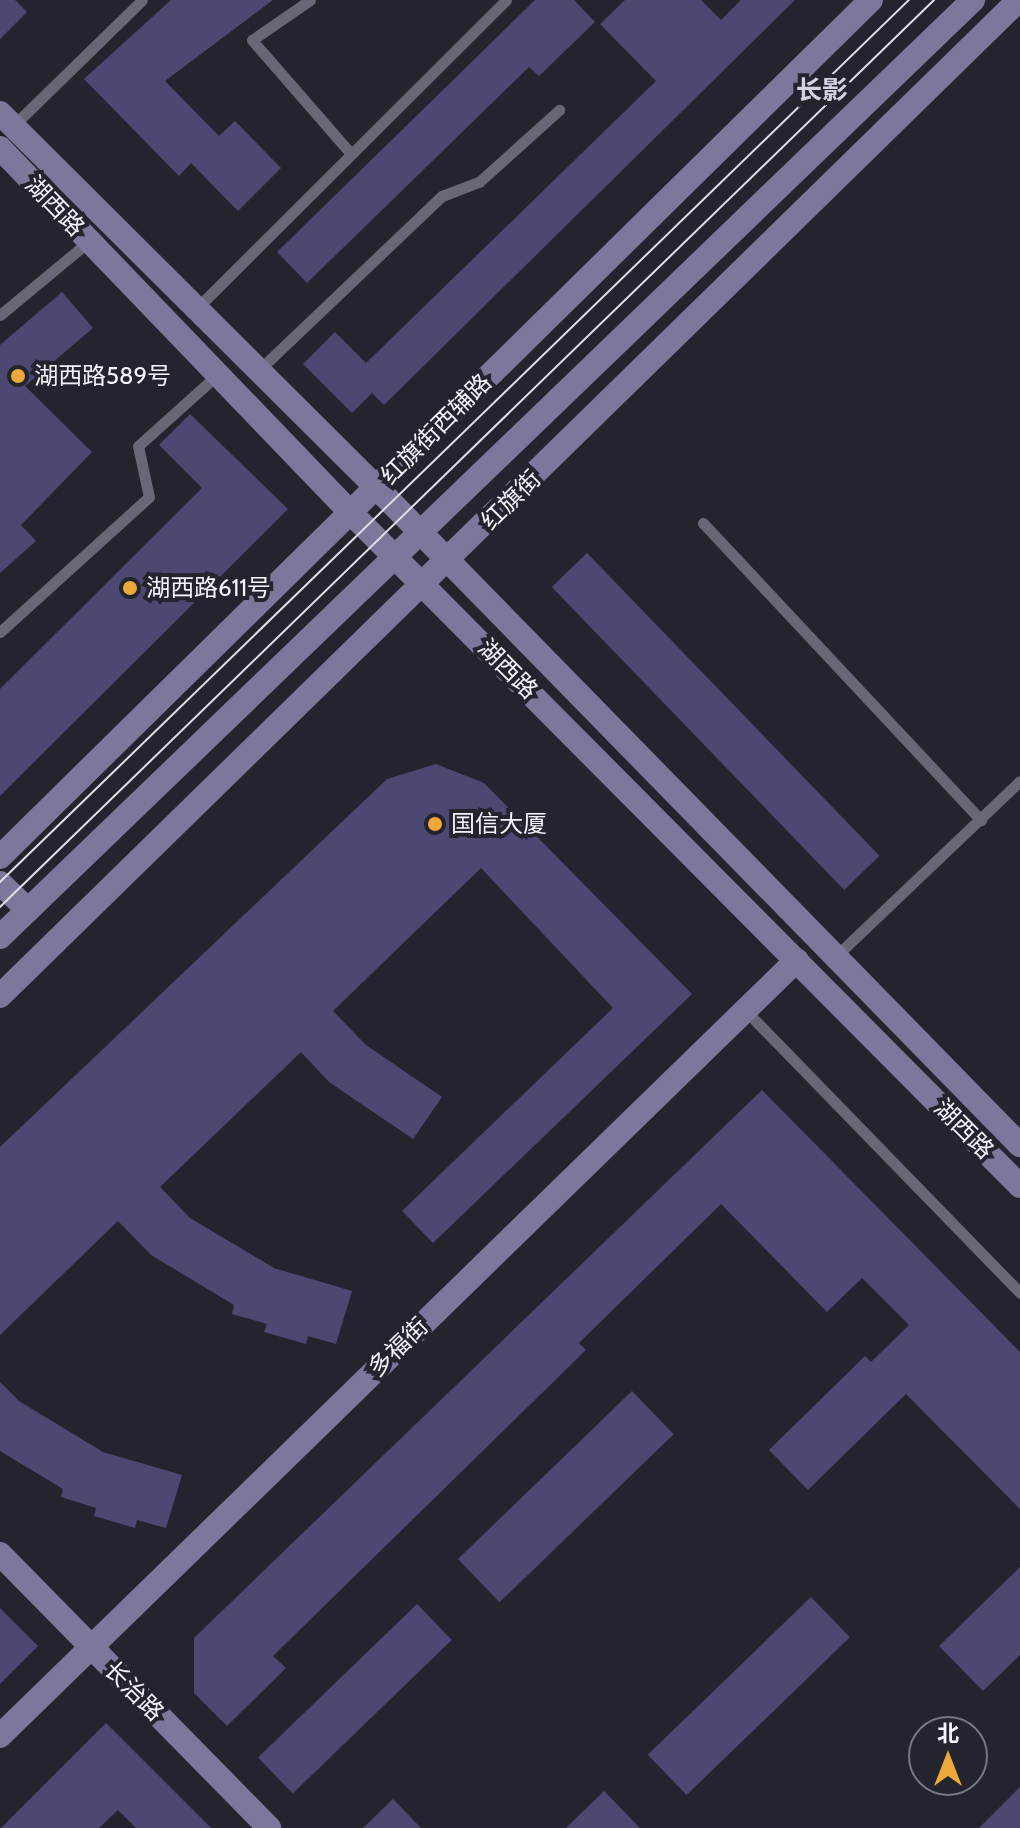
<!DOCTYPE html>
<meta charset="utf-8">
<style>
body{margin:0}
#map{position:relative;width:1020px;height:1828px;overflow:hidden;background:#24242f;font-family:Cabin,"Noto Sans SC",sans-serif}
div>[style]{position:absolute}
.building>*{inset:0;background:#4b4872;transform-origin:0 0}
.lane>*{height:11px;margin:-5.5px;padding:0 5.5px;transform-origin:5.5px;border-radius:5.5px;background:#676775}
.secondary>*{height:24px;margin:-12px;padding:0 12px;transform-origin:12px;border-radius:12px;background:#7a799b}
.tram>*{height:2px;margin:-1px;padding:0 1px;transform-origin:1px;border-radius:1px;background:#dfdfe7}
.dots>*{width:22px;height:22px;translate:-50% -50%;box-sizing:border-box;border:4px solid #24242f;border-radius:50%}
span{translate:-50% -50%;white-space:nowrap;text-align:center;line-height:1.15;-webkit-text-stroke:8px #24242f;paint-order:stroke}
.street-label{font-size:24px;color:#f4f4fc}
.poi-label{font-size:24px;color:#f4f4fc}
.left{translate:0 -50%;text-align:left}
.neighbourhood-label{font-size:26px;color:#d2d2e2;font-weight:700}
.north{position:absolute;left:908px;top:1716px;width:80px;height:80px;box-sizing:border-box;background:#24242f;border:2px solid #777781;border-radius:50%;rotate:0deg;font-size:22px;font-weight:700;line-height:32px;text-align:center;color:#f4f4fc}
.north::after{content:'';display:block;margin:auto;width:28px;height:36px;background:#eca93a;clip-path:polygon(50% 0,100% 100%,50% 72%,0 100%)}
</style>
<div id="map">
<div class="building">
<div style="clip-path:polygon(0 0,15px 0,27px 12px,0 39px)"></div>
<div style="clip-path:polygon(171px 0,273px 0,165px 81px,219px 136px,235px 121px,281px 168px,238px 211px,191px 163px,179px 176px,84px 79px)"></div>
<div style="clip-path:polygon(535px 0,574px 0,595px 22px,539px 76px,529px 67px,307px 283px,277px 252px)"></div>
<div style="clip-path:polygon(625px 0,701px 0,721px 20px,741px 0,795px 0,384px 405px,372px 393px,352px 413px,303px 364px,335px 332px,366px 363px,656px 81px,600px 24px)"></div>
<div style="clip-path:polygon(62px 292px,93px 328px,25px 386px,92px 452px,21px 525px,36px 541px,0 573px,0 345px)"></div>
<div style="clip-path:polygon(190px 414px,288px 509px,0 796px,0 689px,202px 488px,159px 445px)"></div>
<div style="left:587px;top:553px;width:421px;height:49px;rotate:46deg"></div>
<div style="clip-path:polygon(436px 764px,484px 783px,692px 994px,433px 1243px,402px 1211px,613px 1008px,481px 868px,333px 1011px,366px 1045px,442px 1097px,413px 1139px,329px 1082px,301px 1052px,160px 1187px,190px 1218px,274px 1268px,352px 1291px,336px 1344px,308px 1336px,306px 1344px,264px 1332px,267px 1324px,232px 1314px,234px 1305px,151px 1255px,118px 1221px,0 1335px,0 1147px,387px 779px)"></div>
<div style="clip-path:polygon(762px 1090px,1020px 1352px,1020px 1509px,906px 1394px,808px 1490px,769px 1450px,865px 1356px,871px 1362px,909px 1325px,862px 1278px,827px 1312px,721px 1204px,579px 1343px,586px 1350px,273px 1656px,286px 1668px,227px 1726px,194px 1693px,194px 1638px)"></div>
<div style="clip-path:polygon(0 1382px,19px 1401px,103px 1452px,182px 1475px,166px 1528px,137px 1520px,135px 1528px,94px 1516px,96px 1508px,61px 1497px,63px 1489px,0 1451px)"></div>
<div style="left:632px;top:1391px;width:60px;height:242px;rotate:46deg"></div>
<div style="clip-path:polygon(1020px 1567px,1020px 1655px,983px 1691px,939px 1646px)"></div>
<div style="left:811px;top:1597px;width:56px;height:227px;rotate:46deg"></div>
<div style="left:417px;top:1604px;width:50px;height:221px;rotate:46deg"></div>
<div style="clip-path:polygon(0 1608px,38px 1646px,0 1684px)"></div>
<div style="clip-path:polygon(106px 1723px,211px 1828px,136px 1828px,118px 1810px,99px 1828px,1px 1828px)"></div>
<div style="clip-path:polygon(1020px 1787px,1020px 1828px,979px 1828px)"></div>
<div style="clip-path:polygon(604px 1791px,640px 1828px,566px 1828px)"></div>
<div style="clip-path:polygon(393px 1799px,421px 1828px,363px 1828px)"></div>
</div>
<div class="lane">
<div style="left:310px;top:0;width:70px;rotate:145.4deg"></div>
<div style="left:252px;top:40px;width:151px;rotate:49deg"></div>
<div style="left:13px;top:126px;width:180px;rotate:-44.3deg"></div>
<div style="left:197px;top:308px;width:436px;rotate:-44.9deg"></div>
<div style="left:0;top:315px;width:116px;rotate:-39.7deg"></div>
<div style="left:259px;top:370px;width:253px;rotate:-43.6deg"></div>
<div style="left:442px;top:196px;width:40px;rotate:-21deg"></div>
<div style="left:479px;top:182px;width:108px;rotate:-42deg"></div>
<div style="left:703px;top:523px;width:407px;rotate:46.9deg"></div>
<div style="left:0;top:632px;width:201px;rotate:-42.2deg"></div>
<div style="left:149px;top:497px;width:52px;rotate:-102.2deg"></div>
<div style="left:138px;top:446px;width:106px;rotate:-41.9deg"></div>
<div style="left:835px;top:957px;width:255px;rotate:-43.6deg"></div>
<div style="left:746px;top:1011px;width:393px;rotate:45.8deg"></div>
</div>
<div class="secondary">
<div style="left:0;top:113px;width:530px;rotate:44.85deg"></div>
<div style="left:376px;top:487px;width:921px;rotate:45.62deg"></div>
<div style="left:0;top:148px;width:506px;rotate:46.12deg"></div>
<div style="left:351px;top:513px;width:949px;rotate:45.17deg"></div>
<div style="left:0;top:857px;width:1222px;rotate:-44.54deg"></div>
<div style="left:0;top:883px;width:39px;rotate:44deg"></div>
<div style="left:0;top:937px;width:1351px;rotate:-43.92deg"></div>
<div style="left:0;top:996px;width:1425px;rotate:-44.35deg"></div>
<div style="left:0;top:1554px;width:384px;rotate:45.5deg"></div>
<div style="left:0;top:1736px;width:1112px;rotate:-44.24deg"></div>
</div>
<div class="tram">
<div style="left:0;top:882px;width:1267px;rotate:-44.14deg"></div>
<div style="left:0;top:907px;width:1302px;rotate:-44.16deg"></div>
</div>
<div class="dots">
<div style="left:18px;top:376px;background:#eca93a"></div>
<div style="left:130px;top:588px;background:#eca93a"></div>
<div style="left:435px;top:824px;background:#eca93a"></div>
</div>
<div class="street-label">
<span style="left:55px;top:206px;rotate:46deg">湖西路</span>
<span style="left:436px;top:429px;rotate:-45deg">红旗街西辅路</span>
<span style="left:511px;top:500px;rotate:-45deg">红旗街</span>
<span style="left:508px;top:669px;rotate:45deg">湖西路</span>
<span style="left:964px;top:1129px;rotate:45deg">湖西路</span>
<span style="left:398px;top:1347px;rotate:-44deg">多福街</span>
<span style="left:134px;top:1691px;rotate:45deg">长治路</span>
</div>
<div class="poi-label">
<span class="left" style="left:34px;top:376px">湖西路589号</span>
<span class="left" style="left:146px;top:588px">湖西路611号</span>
<span class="left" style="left:451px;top:824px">国信大厦</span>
</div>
<div class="neighbourhood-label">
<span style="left:822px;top:91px">长影</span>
</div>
<div class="north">北</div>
</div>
